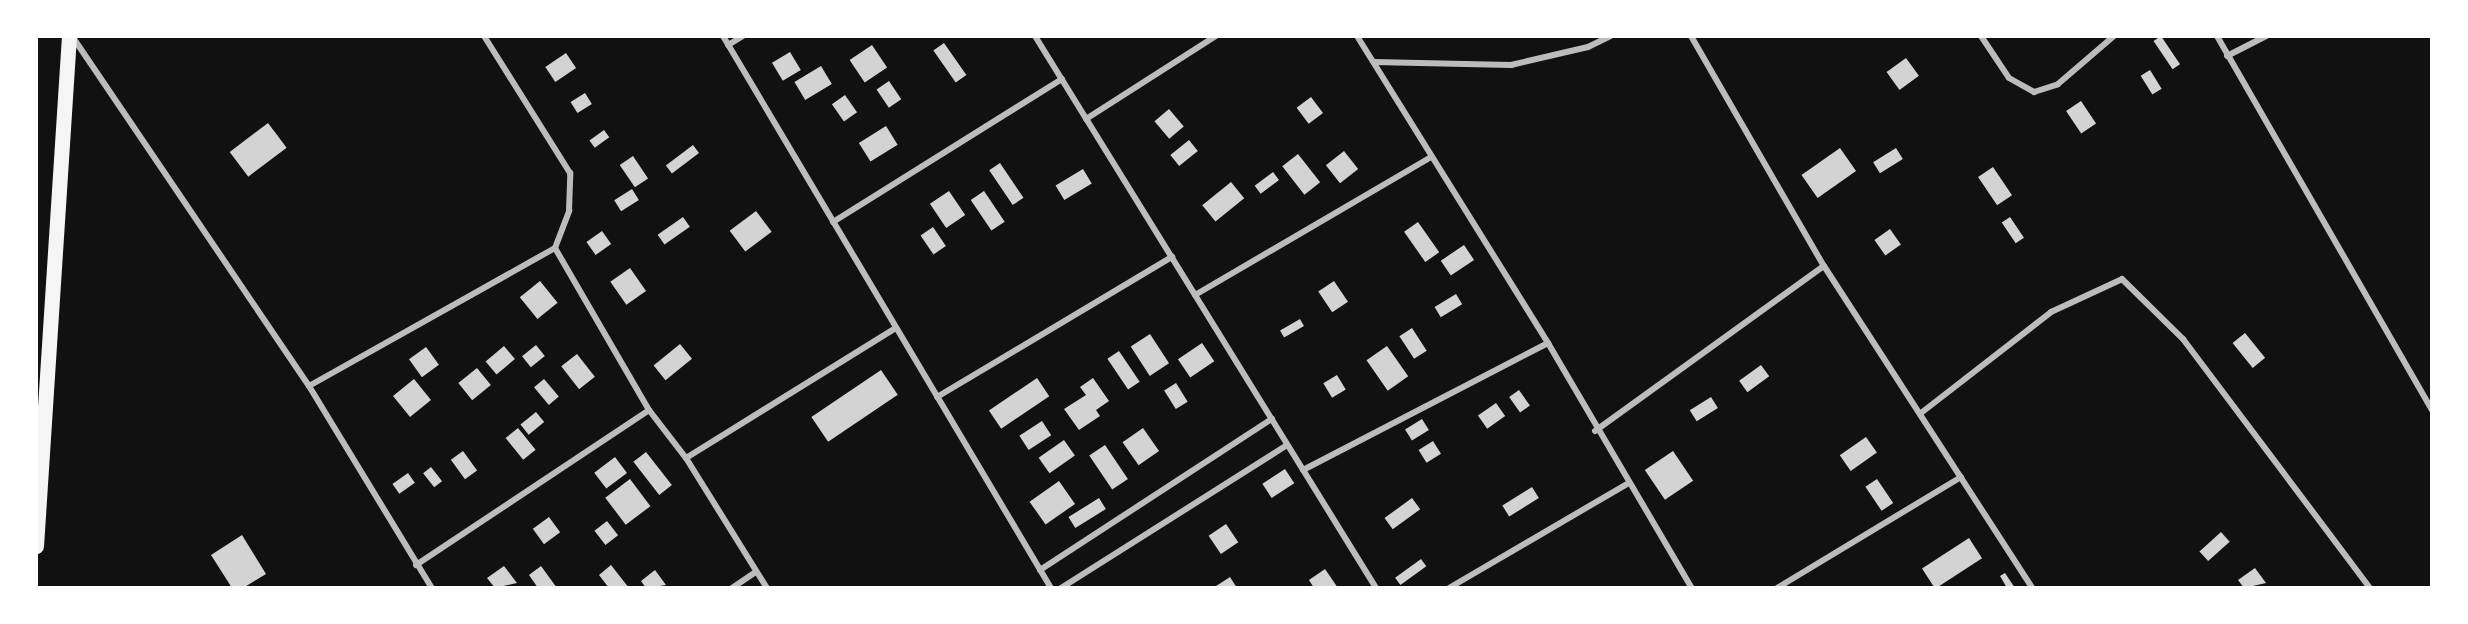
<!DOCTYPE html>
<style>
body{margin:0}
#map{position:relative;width:2468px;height:624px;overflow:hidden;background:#111;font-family:"Sofia Sans Condensed",sans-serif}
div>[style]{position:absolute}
.building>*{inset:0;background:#d3d3d3;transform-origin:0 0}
.minor>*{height:6px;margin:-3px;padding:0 3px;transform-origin:3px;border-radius:3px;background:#bcbcbc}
.trunk>*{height:15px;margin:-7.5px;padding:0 7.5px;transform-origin:7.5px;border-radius:7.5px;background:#f5f5f5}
span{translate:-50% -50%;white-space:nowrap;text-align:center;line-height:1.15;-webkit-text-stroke:4.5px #fff;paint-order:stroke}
.frame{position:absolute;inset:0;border:38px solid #fff;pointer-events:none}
</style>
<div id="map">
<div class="building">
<div style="left:2161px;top:36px;width:34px;height:9px;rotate:56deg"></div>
<div style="left:944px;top:43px;width:39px;height:13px;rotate:55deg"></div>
<div style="left:872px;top:45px;width:27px;height:27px;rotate:56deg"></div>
<div style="left:790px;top:52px;width:21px;height:21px;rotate:59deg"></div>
<div style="left:566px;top:53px;width:18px;height:25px;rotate:56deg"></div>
<div style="left:1906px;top:58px;width:22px;height:24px;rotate:54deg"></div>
<div style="left:821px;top:66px;width:21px;height:31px;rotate:59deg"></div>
<div style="left:2150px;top:70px;width:22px;height:11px;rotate:58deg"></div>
<div style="left:889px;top:81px;width:22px;height:15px;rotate:56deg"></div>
<div style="left:585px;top:93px;width:13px;height:17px;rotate:58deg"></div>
<div style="left:845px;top:95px;width:21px;height:16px;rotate:55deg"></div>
<div style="left:1311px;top:97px;width:20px;height:18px;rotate:53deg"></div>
<div style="left:2081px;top:101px;width:27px;height:18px;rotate:56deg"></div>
<div style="left:1169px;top:109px;width:23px;height:19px;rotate:50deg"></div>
<div style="left:268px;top:123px;width:31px;height:48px;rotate:53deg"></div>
<div style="left:886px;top:126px;width:22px;height:32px;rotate:58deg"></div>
<div style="left:604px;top:130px;width:9px;height:18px;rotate:54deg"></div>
<div style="left:1189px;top:140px;width:14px;height:24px;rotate:51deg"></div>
<div style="left:693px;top:145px;width:10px;height:34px;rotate:53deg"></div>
<div style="left:1840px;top:148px;width:28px;height:47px;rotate:55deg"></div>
<div style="left:1896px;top:148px;width:13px;height:27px;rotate:58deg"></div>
<div style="left:1344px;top:151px;width:23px;height:23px;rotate:52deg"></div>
<div style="left:1298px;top:154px;width:36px;height:20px;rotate:52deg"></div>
<div style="left:633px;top:156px;width:27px;height:16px;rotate:56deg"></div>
<div style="left:1000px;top:163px;width:42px;height:13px;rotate:56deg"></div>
<div style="left:1993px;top:167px;width:34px;height:18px;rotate:56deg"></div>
<div style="left:1083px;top:169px;width:17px;height:32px;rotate:59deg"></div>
<div style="left:1273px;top:172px;width:10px;height:23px;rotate:53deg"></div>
<div style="left:1231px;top:182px;width:21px;height:37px;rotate:51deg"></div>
<div style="left:632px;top:189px;width:13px;height:21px;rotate:58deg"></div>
<div style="left:949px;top:191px;width:29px;height:23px;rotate:56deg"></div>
<div style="left:984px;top:191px;width:37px;height:16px;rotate:56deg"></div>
<div style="left:756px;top:211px;width:26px;height:33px;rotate:53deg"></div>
<div style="left:683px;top:217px;width:12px;height:31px;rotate:55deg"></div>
<div style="left:2010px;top:217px;width:25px;height:10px;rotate:56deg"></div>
<div style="left:1418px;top:222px;width:37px;height:17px;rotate:55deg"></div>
<div style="left:933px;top:227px;width:23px;height:15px;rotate:56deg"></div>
<div style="left:1890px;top:229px;width:19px;height:19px;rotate:55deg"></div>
<div style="left:602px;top:231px;width:16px;height:19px;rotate:55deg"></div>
<div style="left:1464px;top:245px;width:18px;height:28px;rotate:56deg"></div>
<div style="left:630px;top:268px;width:28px;height:24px;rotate:55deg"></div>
<div style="left:540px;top:281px;width:28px;height:26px;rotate:51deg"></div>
<div style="left:1334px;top:281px;width:25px;height:19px;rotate:56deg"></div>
<div style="left:1456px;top:294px;width:12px;height:25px;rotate:59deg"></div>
<div style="left:1300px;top:319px;width:8px;height:23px;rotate:60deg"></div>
<div style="left:1412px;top:328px;width:27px;height:15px;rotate:57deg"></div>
<div style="left:2245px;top:333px;width:32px;height:16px;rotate:51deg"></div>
<div style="left:1150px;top:334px;width:35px;height:23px;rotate:57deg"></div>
<div style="left:1202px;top:343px;width:22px;height:29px;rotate:56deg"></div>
<div style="left:680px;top:344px;width:19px;height:34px;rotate:51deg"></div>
<div style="left:536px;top:345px;width:14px;height:18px;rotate:51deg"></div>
<div style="left:504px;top:346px;width:17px;height:24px;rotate:50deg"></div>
<div style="left:1387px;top:346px;width:37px;height:25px;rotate:55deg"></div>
<div style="left:426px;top:347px;width:22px;height:21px;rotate:54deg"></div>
<div style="left:1119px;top:351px;width:37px;height:14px;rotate:56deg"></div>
<div style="left:577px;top:354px;width:29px;height:20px;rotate:52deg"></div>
<div style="left:1761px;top:365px;width:14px;height:27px;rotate:54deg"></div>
<div style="left:477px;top:368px;width:22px;height:24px;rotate:51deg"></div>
<div style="left:881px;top:370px;width:30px;height:84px;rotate:56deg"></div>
<div style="left:1337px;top:375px;width:17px;height:16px;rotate:59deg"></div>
<div style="left:1037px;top:378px;width:22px;height:58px;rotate:56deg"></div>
<div style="clip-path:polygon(1093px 378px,1109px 401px,1096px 410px,1100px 416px,1079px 430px,1064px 409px,1086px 395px,1080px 387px)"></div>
<div style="left:414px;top:379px;width:27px;height:27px;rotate:51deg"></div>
<div style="left:544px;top:379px;width:23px;height:13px;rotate:50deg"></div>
<div style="left:1176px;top:383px;width:22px;height:14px;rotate:58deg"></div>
<div style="left:1519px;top:390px;width:19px;height:12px;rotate:55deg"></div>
<div style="left:1711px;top:397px;width:13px;height:25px;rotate:58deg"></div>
<div style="left:1496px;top:403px;width:16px;height:22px;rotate:55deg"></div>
<div style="left:536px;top:412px;width:13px;height:20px;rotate:51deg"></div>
<div style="left:1422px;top:419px;width:13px;height:20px;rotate:58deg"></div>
<div style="left:1042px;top:421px;width:17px;height:27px;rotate:57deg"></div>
<div style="left:518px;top:428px;width:28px;height:16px;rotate:51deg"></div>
<div style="left:1143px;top:428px;width:28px;height:25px;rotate:55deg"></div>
<div style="left:1866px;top:437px;width:19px;height:32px;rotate:55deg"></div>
<div style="left:1064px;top:440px;width:19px;height:31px;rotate:55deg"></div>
<div style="left:1433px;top:441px;width:15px;height:17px;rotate:58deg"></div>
<div style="left:1105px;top:445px;width:41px;height:19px;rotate:56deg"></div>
<div style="left:463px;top:451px;width:24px;height:15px;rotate:54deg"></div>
<div style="left:1673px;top:451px;width:36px;height:34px;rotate:56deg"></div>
<div style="left:646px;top:452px;width:42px;height:16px;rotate:52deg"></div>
<div style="left:615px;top:457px;width:20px;height:26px;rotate:53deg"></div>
<div style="left:431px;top:467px;width:18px;height:10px;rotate:52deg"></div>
<div style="left:1285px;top:469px;width:17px;height:27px;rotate:57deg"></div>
<div style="left:408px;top:473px;width:12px;height:19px;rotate:55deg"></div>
<div style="left:630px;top:479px;width:34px;height:31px;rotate:53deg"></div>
<div style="left:1877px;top:479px;width:29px;height:14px;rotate:56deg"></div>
<div style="left:1059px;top:481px;width:28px;height:36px;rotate:55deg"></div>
<div style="left:1532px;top:487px;width:13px;height:35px;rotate:58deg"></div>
<div style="left:1099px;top:498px;width:13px;height:36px;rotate:58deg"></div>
<div style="left:1412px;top:498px;width:14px;height:34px;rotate:54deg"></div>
<div style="left:549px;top:517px;width:19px;height:20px;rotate:54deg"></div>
<div style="left:607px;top:521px;width:18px;height:16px;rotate:52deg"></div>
<div style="left:1226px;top:524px;width:22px;height:21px;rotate:56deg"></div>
<div style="left:2221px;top:532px;width:13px;height:29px;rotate:48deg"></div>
<div style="clip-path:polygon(242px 535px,266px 574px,243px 588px,232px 588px,211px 555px)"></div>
<div style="left:1969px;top:538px;width:24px;height:56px;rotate:57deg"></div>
<div style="left:1421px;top:559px;width:9px;height:32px;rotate:54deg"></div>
<div style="clip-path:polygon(611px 565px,629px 588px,609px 588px,599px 575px)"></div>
<div style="clip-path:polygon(504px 566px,517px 583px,495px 588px,487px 578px)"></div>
<div style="clip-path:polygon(541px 566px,557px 588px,538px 588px,529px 575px)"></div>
<div style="clip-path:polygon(2255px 568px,2266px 583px,2244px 588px,2238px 580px)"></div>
<div style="clip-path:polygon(1325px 569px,1338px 588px,1314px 588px,1309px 580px)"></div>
<div style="clip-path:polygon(655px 570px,666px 585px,646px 588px,641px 581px)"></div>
<div style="clip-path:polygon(2005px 573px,2015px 588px,2007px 588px,2000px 576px)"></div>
<div style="clip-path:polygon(1230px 577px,1237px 588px,1213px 588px)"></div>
</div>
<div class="minor">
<div style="left:72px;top:36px;width:423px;rotate:55.9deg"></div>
<div style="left:309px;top:386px;width:237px;rotate:58.7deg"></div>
<div style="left:723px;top:36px;width:642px;rotate:59.28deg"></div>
<div style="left:1035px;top:36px;width:649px;rotate:58.29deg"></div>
<div style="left:1357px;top:36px;width:362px;rotate:58.1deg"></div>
<div style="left:1548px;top:343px;width:284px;rotate:59.6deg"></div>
<div style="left:1691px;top:36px;width:266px;rotate:60deg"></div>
<div style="left:1824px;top:266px;width:383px;rotate:57.1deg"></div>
<div style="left:1981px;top:36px;width:50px;rotate:56.3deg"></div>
<div style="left:2009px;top:78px;width:29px;rotate:29deg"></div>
<div style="left:2034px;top:92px;width:25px;rotate:-18deg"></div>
<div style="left:2058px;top:84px;width:74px;rotate:-40.6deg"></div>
<div style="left:2217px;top:36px;width:431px;rotate:60.1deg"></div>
<div style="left:728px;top:45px;width:17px;rotate:-31deg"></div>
<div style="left:2227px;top:56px;width:44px;rotate:-27.1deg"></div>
<div style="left:1374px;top:62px;width:137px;rotate:1.3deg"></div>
<div style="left:1511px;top:65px;width:79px;rotate:-13.2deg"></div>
<div style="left:1588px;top:47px;width:25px;rotate:-26deg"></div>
<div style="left:1086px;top:119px;width:154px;rotate:-32.6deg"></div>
<div style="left:833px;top:222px;width:270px;rotate:-32deg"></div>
<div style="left:555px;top:248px;width:187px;rotate:59.9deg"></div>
<div style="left:649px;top:410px;width:61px;rotate:52.4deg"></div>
<div style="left:686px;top:458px;width:153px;rotate:58.1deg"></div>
<div style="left:1195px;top:295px;width:273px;rotate:-30.3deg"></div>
<div style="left:309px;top:386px;width:282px;rotate:-29.3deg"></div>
<div style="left:555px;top:248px;width:40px;rotate:-69deg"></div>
<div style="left:569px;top:211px;width:38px;rotate:-88deg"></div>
<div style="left:570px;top:173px;width:162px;rotate:-122.1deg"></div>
<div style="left:937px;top:397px;width:274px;rotate:-30.8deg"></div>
<div style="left:1921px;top:413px;width:165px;rotate:-37.8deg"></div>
<div style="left:2051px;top:312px;width:78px;rotate:-24.9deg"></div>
<div style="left:2122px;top:279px;width:86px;rotate:44.5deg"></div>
<div style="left:2183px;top:339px;width:311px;rotate:53.1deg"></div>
<div style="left:1595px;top:431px;width:282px;rotate:-35.8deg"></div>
<div style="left:686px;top:458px;width:247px;rotate:-31.8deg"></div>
<div style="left:1303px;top:470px;width:276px;rotate:-27.4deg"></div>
<div style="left:416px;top:565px;width:280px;rotate:-33.6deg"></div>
<div style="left:1040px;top:570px;width:277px;rotate:-33.1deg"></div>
<div style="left:732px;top:588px;width:29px;rotate:-34deg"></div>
<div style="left:1061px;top:588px;width:267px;rotate:-32.3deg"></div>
<div style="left:1449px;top:588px;width:206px;rotate:-30.3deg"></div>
<div style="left:1777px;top:588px;width:215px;rotate:-31.1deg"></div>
</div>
<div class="trunk">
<div style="left:36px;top:546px;width:511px;rotate:-86.3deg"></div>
</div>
<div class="frame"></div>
</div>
